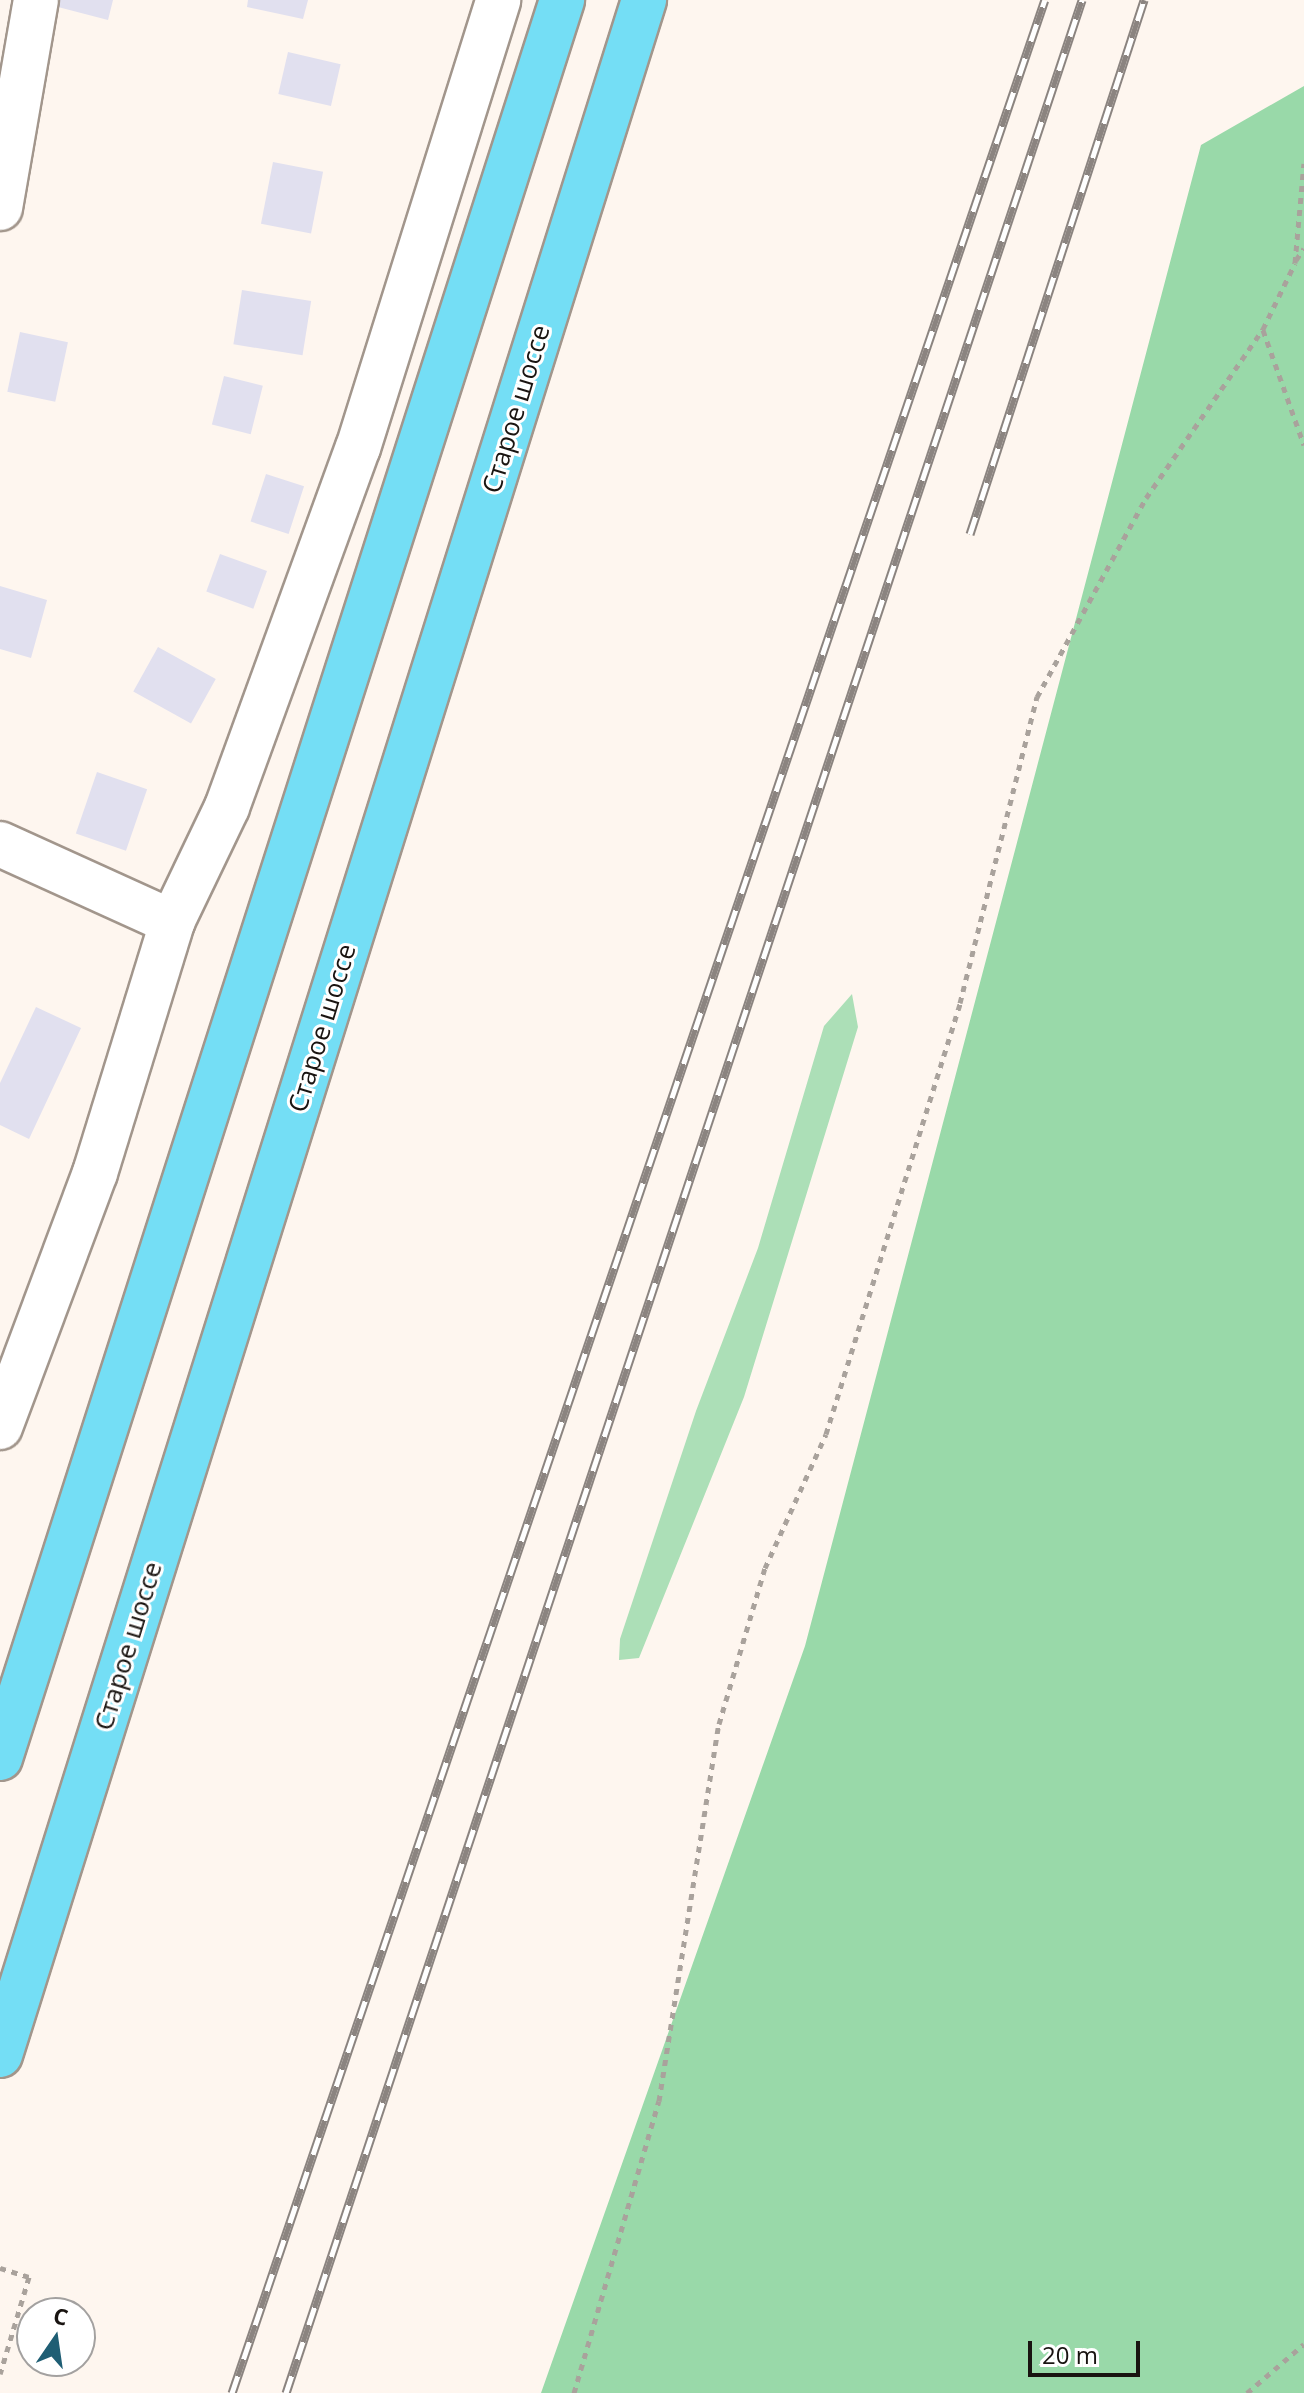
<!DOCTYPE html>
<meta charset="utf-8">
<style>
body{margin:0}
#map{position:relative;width:1304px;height:2393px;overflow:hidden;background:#fef6ef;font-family:"Open Sans",sans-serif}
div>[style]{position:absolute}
.green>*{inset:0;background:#acdfb7}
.forest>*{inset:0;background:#99d9a9}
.building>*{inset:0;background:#e1e0ef;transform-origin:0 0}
.path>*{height:5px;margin-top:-2.5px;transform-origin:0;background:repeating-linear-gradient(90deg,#a9a29c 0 6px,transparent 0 12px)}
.roads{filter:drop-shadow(2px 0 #a2968c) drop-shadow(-2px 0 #a2968c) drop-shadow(0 2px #a2968c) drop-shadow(0 -2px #a2968c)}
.minor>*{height:44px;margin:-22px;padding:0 22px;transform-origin:22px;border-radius:22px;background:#fff}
.highway>*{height:44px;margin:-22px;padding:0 22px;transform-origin:22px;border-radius:22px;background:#74def5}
.rail>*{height:9px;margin-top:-4.5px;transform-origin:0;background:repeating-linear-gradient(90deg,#fff 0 18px,#8b8480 0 36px);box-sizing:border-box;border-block:2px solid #8b8480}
span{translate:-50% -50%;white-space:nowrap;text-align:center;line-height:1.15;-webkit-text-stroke:6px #fff;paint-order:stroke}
.street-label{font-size:26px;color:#191411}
.north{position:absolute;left:16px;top:2297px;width:80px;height:80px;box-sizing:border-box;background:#fff;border:2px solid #a3a1a0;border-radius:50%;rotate:13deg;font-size:22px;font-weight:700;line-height:32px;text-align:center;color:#191411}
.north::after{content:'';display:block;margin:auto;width:28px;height:36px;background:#1f5e74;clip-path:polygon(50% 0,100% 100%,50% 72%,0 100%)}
.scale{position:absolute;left:1028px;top:2341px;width:112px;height:36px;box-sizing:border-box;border:4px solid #191411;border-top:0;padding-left:10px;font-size:24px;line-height:28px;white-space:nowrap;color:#191411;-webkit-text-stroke:6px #fff;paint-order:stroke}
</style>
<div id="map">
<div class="green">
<div style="clip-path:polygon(852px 994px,858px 1027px,744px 1397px,639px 1658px,619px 1660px,620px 1639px,696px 1411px,758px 1248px,824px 1026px)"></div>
</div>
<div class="forest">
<div style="clip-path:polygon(1304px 86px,1304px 2393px,541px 2393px,805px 1646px,1201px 145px)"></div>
</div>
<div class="building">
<div style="clip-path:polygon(60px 0,113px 0,108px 20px,58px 7px)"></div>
<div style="clip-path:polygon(248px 0,308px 0,303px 19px,247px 7px)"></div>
<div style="left:288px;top:52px;width:54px;height:43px;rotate:13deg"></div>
<div style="left:273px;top:162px;width:51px;height:63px;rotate:11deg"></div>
<div style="left:242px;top:290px;width:70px;height:55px;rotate:9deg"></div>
<div style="left:20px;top:332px;width:49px;height:61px;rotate:12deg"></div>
<div style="left:224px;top:376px;width:40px;height:50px;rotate:14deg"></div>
<div style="left:266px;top:474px;width:40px;height:50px;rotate:18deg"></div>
<div style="left:220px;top:554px;width:50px;height:40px;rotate:20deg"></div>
<div style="clip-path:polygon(0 586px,47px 600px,31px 658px,0 649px)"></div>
<div style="left:158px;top:647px;width:66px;height:51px;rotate:29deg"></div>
<div style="left:97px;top:772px;width:53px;height:65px;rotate:19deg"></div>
<div style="clip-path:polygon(36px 1007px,81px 1028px,29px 1139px,0 1125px,0 1083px)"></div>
</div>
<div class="path">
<div style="left:1296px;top:260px;width:14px;rotate:-56deg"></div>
<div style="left:1263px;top:330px;width:122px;rotate:70.4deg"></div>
<div style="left:0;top:2268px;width:30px;rotate:17deg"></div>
<div style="left:29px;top:2277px;width:101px;rotate:106.6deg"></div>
<div style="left:574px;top:2393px;width:304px;rotate:-73.8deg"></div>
<div style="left:659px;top:2101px;width:382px;rotate:-81deg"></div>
<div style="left:719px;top:1724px;width:163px;rotate:-73.6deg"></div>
<div style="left:765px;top:1568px;width:147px;rotate:-65.5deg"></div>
<div style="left:826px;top:1434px;width:451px;rotate:-72.7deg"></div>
<div style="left:960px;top:1003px;width:316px;rotate:-75.9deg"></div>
<div style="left:1037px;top:697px;width:227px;rotate:-61.3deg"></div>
<div style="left:1146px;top:498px;width:206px;rotate:-55.3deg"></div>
<div style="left:1263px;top:329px;width:73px;rotate:-64.1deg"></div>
<div style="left:1295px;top:263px;width:100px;rotate:-84.9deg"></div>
<div style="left:1247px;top:2393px;width:75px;rotate:-40.7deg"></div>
</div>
<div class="roads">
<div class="minor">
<div style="left:0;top:208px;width:211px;rotate:-80.2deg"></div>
<div style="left:0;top:844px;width:189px;rotate:24.4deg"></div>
<div style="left:0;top:1427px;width:271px;rotate:-69.5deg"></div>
<div style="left:95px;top:1173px;width:263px;rotate:-72.9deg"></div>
<div style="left:172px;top:922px;width:127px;rotate:-64.4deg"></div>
<div style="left:227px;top:807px;width:382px;rotate:-70deg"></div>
<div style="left:358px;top:448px;width:469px;rotate:-72.6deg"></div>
</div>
<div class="highway">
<div style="left:0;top:1758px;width:1846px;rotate:-72.27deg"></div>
<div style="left:0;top:2055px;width:2154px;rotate:-72.6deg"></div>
</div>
</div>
<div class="rail">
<div style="left:970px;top:534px;width:562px;rotate:-71.95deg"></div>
<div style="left:232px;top:2393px;width:2527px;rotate:-71.24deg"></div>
<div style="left:286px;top:2393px;width:2522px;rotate:-71.6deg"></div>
</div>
<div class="street-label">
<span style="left:516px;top:409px;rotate:-73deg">Старое шоссе</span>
<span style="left:322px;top:1028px;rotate:-73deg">Старое шоссе</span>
<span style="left:128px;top:1646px;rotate:-73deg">Старое шоссе</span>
</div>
<div class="north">С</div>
<div class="scale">20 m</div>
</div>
